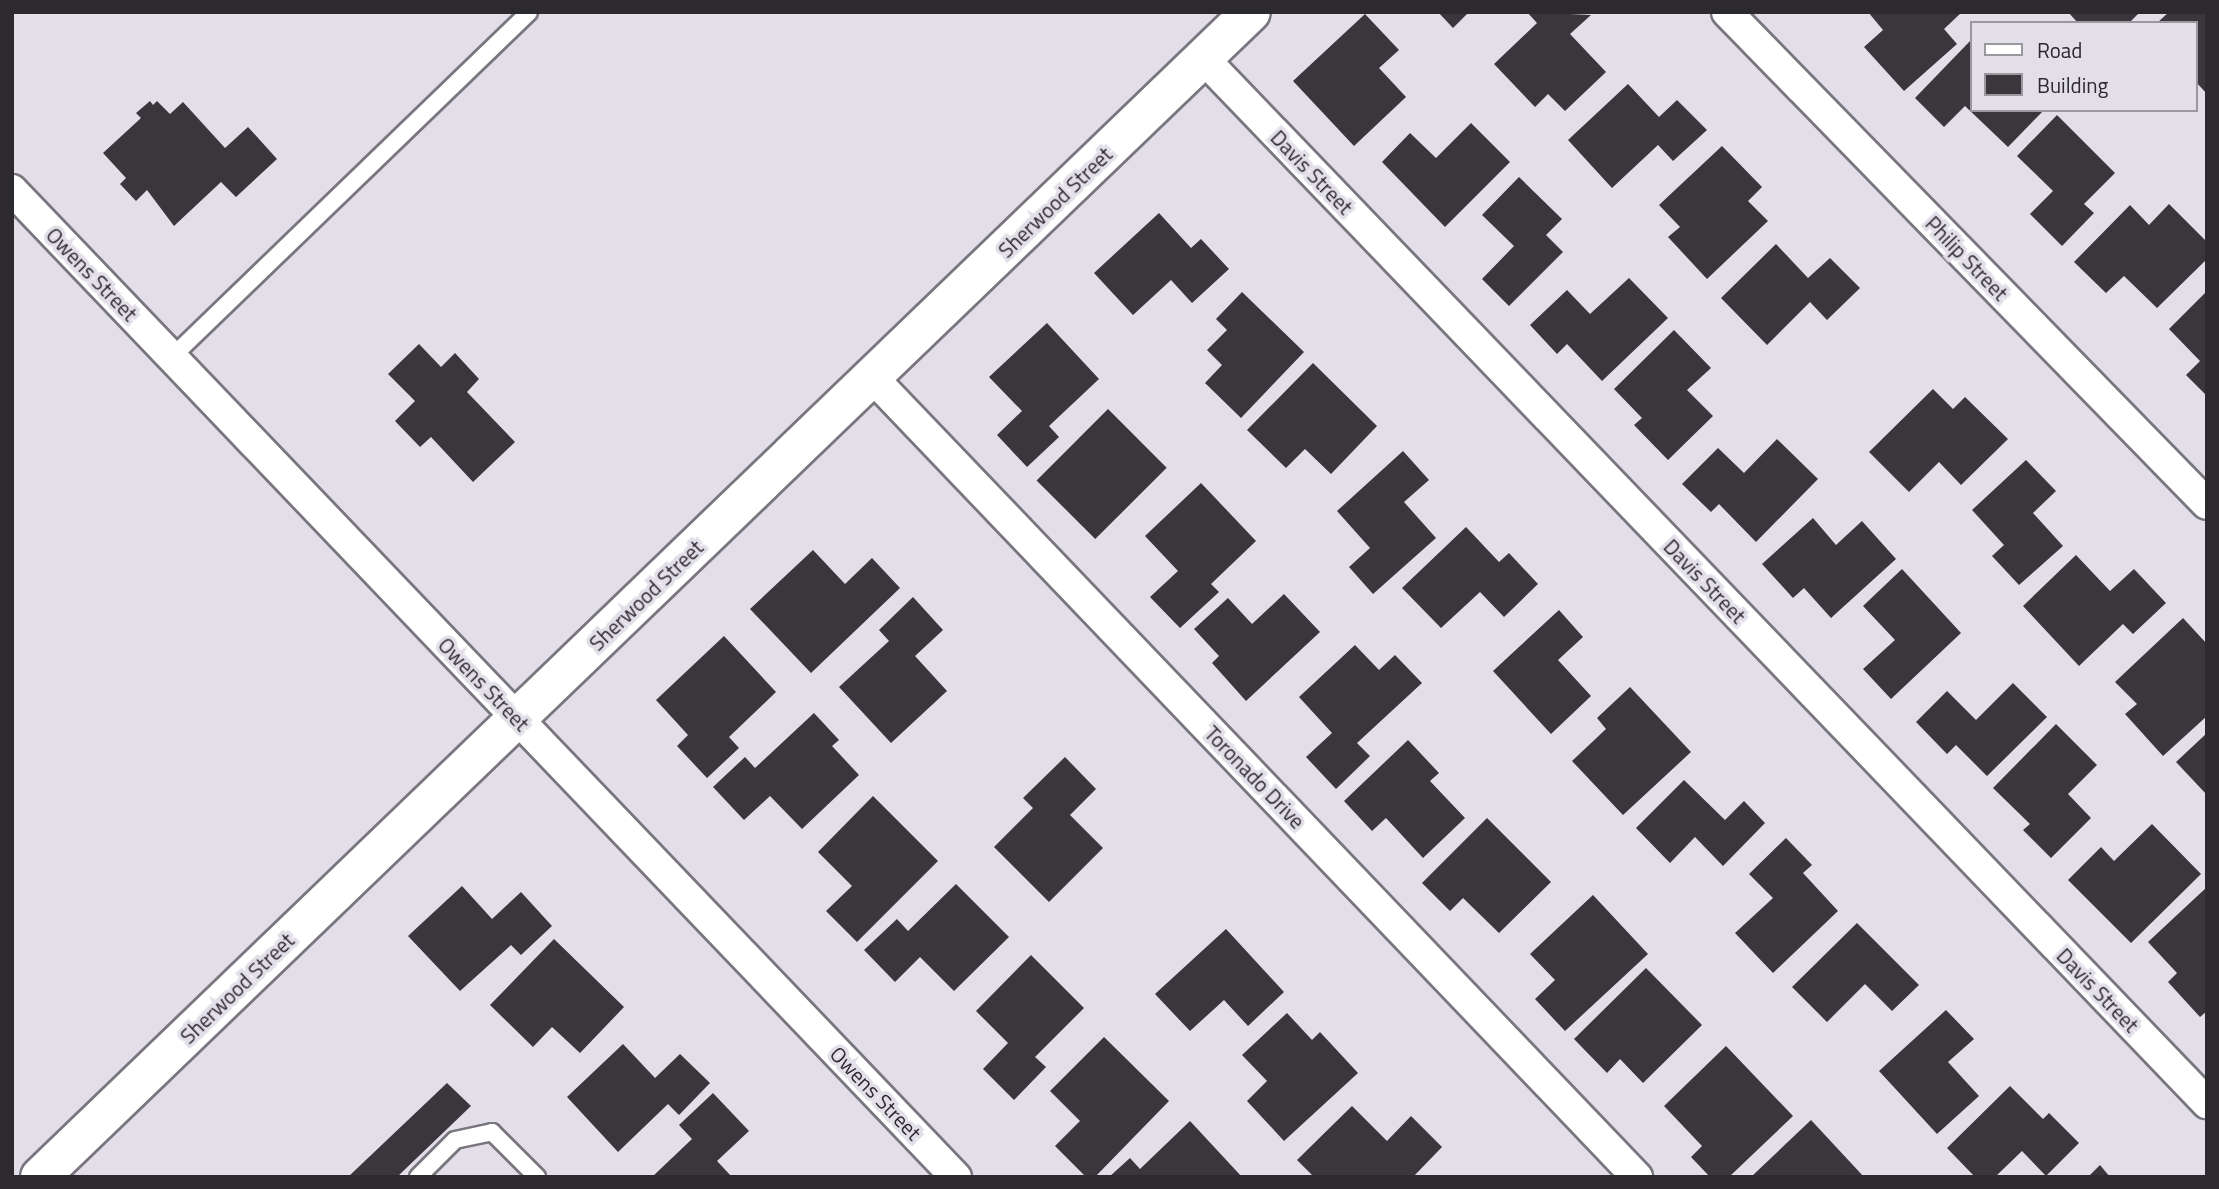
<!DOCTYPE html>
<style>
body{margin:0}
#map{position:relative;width:2219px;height:1189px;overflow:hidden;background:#e3dfe9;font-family:"Titillium Web",sans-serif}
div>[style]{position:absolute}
.building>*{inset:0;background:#3a363c;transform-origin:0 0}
.roads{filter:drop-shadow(2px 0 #7a767f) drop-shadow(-2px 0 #7a767f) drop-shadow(0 2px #7a767f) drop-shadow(0 -2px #7a767f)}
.lane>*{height:16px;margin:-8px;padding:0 8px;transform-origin:8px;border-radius:8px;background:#fff}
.street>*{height:30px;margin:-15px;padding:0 15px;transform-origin:15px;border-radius:15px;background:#fff}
.secondary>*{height:38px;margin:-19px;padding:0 19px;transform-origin:19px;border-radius:19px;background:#fff}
span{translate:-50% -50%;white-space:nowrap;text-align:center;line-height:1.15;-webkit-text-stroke:7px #e3dfe9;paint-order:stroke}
.street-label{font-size:21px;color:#2c2a2e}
.frame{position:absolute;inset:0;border:14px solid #2c2a2e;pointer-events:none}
.legend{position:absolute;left:1970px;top:21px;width:228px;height:91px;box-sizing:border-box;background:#e3dfe9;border:2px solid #9a979e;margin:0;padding:9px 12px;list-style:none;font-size:21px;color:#2c2a2e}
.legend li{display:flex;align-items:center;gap:14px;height:35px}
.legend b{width:35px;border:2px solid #9a979e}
</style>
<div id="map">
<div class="building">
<div style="clip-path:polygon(1438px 12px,1469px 12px,1453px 28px)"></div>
<div style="clip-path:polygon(1527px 12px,1591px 15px,1570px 34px,1606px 72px,1565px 111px,1548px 94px,1535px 107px,1494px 64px,1537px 23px)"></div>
<div style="clip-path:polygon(1868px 12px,1962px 12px,1944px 29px,1957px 44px,1904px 91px,1864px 47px,1883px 30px)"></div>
<div style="clip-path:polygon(2068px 12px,2140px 12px,2129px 23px,2078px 23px)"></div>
<div style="clip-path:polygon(2169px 12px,2207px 12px,2207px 94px,2196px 82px,2196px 23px,2157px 23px)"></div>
<div style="clip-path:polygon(1365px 14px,1399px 50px,1379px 68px,1406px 97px,1354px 146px,1293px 81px)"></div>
<div style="clip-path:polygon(1972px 39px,1972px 110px,2044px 110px,2008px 147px,1965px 106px,1944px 127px,1915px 98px)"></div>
<div style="clip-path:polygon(1628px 84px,1659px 117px,1677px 100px,1707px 130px,1673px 161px,1658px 145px,1612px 188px,1568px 140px)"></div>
<div style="clip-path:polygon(150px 101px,153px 105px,157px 101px,170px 114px,183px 102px,225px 148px,248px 127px,277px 159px,236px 197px,221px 182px,174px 226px,147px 190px,136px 201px,120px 184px,126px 178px,103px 153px,141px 118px,136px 113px)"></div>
<div style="clip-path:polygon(2057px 115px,2115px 173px,2084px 204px,2094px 213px,2062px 246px,2030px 214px,2053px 191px,2017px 156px)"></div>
<div style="clip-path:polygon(1471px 123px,1510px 162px,1445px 227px,1382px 162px,1410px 133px,1436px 158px)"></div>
<div style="clip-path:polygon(1722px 146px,1762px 187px,1748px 201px,1768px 221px,1707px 279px,1668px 237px,1680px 227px,1659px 205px)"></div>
<div style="clip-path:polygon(1519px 177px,1562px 219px,1546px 235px,1563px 252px,1509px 306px,1482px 279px,1514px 246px,1482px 215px)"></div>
<div style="clip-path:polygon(2169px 204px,2207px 242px,2207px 259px,2157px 308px,2124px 276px,2106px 293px,2074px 262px,2130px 205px,2149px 225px)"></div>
<div style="clip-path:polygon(1159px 213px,1191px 248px,1201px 239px,1229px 269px,1192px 303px,1171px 280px,1133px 315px,1094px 273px)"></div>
<div style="clip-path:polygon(1776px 244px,1808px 278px,1830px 258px,1860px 288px,1827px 320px,1810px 302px,1767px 345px,1721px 298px)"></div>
<div style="clip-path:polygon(1629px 278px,1668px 318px,1602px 381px,1567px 344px,1557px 354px,1530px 325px,1567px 290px,1590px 314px)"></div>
<div style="clip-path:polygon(2207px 291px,2207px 396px,2186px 375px,2200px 361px,2169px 329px)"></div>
<div style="clip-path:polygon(1242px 292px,1304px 352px,1241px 418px,1205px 383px,1222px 365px,1207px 350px,1227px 330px,1216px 319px)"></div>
<div style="clip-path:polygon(1047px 323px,1099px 379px,1049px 426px,1059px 437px,1027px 467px,997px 435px,1022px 411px,989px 377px)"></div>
<div style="clip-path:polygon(1674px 330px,1711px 368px,1687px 390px,1713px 416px,1668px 460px,1634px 425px,1642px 418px,1614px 389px)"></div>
<div style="clip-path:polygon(419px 344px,441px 367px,455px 353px,479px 379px,467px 392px,515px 442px,473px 482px,431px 437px,420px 447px,395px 421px,415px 401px,388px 374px)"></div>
<div style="clip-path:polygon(1313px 363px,1377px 426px,1331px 474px,1305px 449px,1286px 468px,1247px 430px)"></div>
<div style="clip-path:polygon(1933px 389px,1953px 409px,1965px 397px,2008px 439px,1961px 485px,1939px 462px,1909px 492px,1869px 452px)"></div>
<div style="left:1108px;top:409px;width:83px;height:101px;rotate:45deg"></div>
<div style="clip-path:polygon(1777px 439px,1818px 479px,1756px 542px,1719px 504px,1711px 512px,1682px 484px,1718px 448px,1744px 473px)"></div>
<div style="clip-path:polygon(1403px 451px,1429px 480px,1404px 502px,1436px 538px,1373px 594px,1349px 567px,1370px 548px,1337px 511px)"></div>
<div style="clip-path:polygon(2026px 460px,2056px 491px,2033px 513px,2063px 546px,2019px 585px,1992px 556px,2004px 545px,1972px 510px)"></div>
<div style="clip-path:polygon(1201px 483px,1256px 541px,1211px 584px,1219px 592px,1180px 628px,1150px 597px,1178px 571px,1145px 536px)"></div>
<div style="clip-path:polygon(1813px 518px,1836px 545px,1862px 521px,1896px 559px,1831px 618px,1804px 588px,1793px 598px,1762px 564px)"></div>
<div style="clip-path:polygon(1466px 527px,1499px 562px,1509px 553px,1538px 584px,1504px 617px,1480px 592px,1441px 628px,1402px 588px)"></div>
<div style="clip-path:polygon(813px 550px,845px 584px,872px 558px,900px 588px,811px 673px,750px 609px)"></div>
<div style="clip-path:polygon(2076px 555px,2110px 591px,2134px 569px,2166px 603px,2133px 634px,2123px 624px,2079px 666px,2023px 606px)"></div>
<div style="clip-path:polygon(1902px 569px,1961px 633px,1891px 699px,1863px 669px,1895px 640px,1863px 606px)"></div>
<div style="clip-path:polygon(1284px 594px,1320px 632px,1246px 701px,1212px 663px,1219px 656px,1194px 629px,1228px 598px,1252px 624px)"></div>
<div style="clip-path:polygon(913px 597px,943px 630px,915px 656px,947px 691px,891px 743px,839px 687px,889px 641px,879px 630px)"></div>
<div style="clip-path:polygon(1559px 610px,1583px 637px,1558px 660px,1591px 696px,1551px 734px,1493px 671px)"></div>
<div style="clip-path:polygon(2183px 618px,2207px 644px,2207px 716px,2163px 756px,2125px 714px,2137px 704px,2115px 682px)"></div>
<div style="clip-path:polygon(724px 636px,776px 692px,729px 737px,739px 748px,707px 778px,677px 746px,688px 735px,656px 700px)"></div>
<div style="clip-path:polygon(1355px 645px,1379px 670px,1395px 655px,1422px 683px,1357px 743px,1370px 756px,1336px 789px,1306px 757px,1332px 733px,1299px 697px)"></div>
<div style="clip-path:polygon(2013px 683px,2047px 717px,1987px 776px,1956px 745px,1947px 754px,1916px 722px,1947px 691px,1976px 720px)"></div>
<div style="clip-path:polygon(1630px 687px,1691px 752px,1623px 815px,1572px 761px,1606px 729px,1597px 718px)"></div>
<div style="clip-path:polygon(814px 713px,839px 740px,832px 746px,859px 775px,802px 829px,770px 796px,744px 820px,713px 787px,745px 757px,755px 768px)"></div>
<div style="clip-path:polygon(2056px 724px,2097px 765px,2068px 794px,2091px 818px,2051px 858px,2023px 830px,2030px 824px,1993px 788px)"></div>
<div style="clip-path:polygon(2207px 733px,2207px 795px,2176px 762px)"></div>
<div style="clip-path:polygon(1408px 740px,1439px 773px,1430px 781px,1465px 818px,1423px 858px,1386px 818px,1372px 831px,1344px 801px)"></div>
<div style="clip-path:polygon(1065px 757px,1096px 789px,1070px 815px,1103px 848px,1049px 902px,994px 847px,1033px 808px,1023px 798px)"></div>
<div style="clip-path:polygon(1684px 780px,1725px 820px,1744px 801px,1765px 823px,1723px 866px,1695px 837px,1670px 863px,1636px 828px)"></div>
<div style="clip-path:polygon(873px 796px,938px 861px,857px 942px,826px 911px,852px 886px,818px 852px)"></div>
<div style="clip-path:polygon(1487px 818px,1551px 882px,1499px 933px,1463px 898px,1450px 911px,1422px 883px)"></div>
<div style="clip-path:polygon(2152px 824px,2201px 874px,2131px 943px,2068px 880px,2101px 847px,2114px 861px)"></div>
<div style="clip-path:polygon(1786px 838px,1812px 865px,1803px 873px,1838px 911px,1773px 973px,1735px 933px,1773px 898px,1749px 874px)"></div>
<div style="clip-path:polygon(956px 884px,1009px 937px,954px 991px,920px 957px,895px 982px,864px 950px,897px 919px,908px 931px)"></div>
<div style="clip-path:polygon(462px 886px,492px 919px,521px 892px,552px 926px,521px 955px,511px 945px,460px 991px,408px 936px)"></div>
<div style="clip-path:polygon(2207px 887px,2207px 1011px,2200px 1017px,2168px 982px,2177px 973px,2148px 942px)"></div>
<div style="clip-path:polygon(1593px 895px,1648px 954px,1565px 1031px,1535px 999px,1555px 980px,1530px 954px)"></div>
<div style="clip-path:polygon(1857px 923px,1919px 985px,1892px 1011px,1865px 984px,1827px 1022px,1792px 987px)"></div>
<div style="clip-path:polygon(1226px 929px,1284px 992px,1248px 1026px,1224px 1000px,1190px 1031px,1155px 994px)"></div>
<div style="clip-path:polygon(554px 939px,624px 1007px,580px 1053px,552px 1027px,533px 1047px,490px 1005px)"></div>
<div style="clip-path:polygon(1031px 955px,1084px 1008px,1035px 1057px,1046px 1067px,1014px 1100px,983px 1069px,1008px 1043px,976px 1011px)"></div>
<div style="clip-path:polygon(1646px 968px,1702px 1025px,1643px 1083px,1620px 1059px,1607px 1073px,1574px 1039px)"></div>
<div style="clip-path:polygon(1946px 1010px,1974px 1039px,1948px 1062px,1979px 1096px,1937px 1134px,1879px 1071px)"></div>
<div style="clip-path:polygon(1287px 1013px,1312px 1040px,1320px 1032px,1358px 1073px,1284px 1141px,1247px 1101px,1267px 1081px,1242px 1055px)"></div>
<div style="clip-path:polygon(1104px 1037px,1169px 1101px,1095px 1177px,1086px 1177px,1055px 1146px,1080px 1121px,1050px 1091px)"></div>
<div style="clip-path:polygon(623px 1044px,655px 1078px,680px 1054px,710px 1083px,679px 1115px,668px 1104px,618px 1152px,567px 1097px)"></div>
<div style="clip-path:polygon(1726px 1046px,1793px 1116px,1729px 1177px,1710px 1177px,1691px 1157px,1702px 1146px,1664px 1106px)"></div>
<div style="clip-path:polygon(447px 1083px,471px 1106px,397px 1177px,348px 1177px)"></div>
<div style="clip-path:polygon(2010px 1086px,2043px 1119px,2049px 1113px,2079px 1143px,2046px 1176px,2022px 1151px,1995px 1177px,1975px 1177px,1947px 1148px)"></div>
<div style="clip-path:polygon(713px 1093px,749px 1131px,717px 1161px,732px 1177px,652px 1177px,692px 1139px,679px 1125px)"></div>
<div style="clip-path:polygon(1352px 1106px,1387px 1141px,1411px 1116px,1442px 1147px,1413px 1177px,1314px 1177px,1297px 1160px)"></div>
<div style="clip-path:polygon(1811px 1120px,1864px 1177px,1751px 1177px)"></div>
<div style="clip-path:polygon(1190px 1121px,1242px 1177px,1109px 1177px,1130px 1158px,1140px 1169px)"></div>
<div style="clip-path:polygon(2100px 1165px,2110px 1177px,2088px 1177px)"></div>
</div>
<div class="roads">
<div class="lane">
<div style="left:172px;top:357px;width:496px;rotate:-44deg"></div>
<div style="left:418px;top:1177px;width:52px;rotate:-45deg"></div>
<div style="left:455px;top:1140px;width:38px;rotate:-12deg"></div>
<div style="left:492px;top:1132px;width:64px;rotate:45deg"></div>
</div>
<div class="street">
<div style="left:1727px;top:12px;width:687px;rotate:45.71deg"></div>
<div style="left:1204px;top:59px;width:1448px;rotate:46.15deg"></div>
<div style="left:12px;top:190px;width:1366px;rotate:46.28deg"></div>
<div style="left:872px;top:377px;width:1107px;rotate:46.28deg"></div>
</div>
<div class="secondary">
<div style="left:40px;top:1177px;width:1680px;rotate:-43.89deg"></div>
</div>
</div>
<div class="street-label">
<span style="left:1312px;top:172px;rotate:46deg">Davis Street</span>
<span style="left:1055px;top:202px;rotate:-44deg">Sherwood Street</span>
<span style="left:1967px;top:258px;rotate:46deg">Philip Street</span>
<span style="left:92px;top:274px;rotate:46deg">Owens Street</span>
<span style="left:1705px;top:581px;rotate:46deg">Davis Street</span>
<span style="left:646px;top:595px;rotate:-44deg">Sherwood Street</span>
<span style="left:484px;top:684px;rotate:46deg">Owens Street</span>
<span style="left:1255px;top:777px;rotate:46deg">Toronado Drive</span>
<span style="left:237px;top:988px;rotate:-44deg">Sherwood Street</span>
<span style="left:2098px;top:990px;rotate:46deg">Davis Street</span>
<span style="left:876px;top:1093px;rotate:46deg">Owens Street</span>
</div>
<div class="frame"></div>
<ul class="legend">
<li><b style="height:9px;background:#fff"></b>Road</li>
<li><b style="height:19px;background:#3a363c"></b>Building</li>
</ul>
</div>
